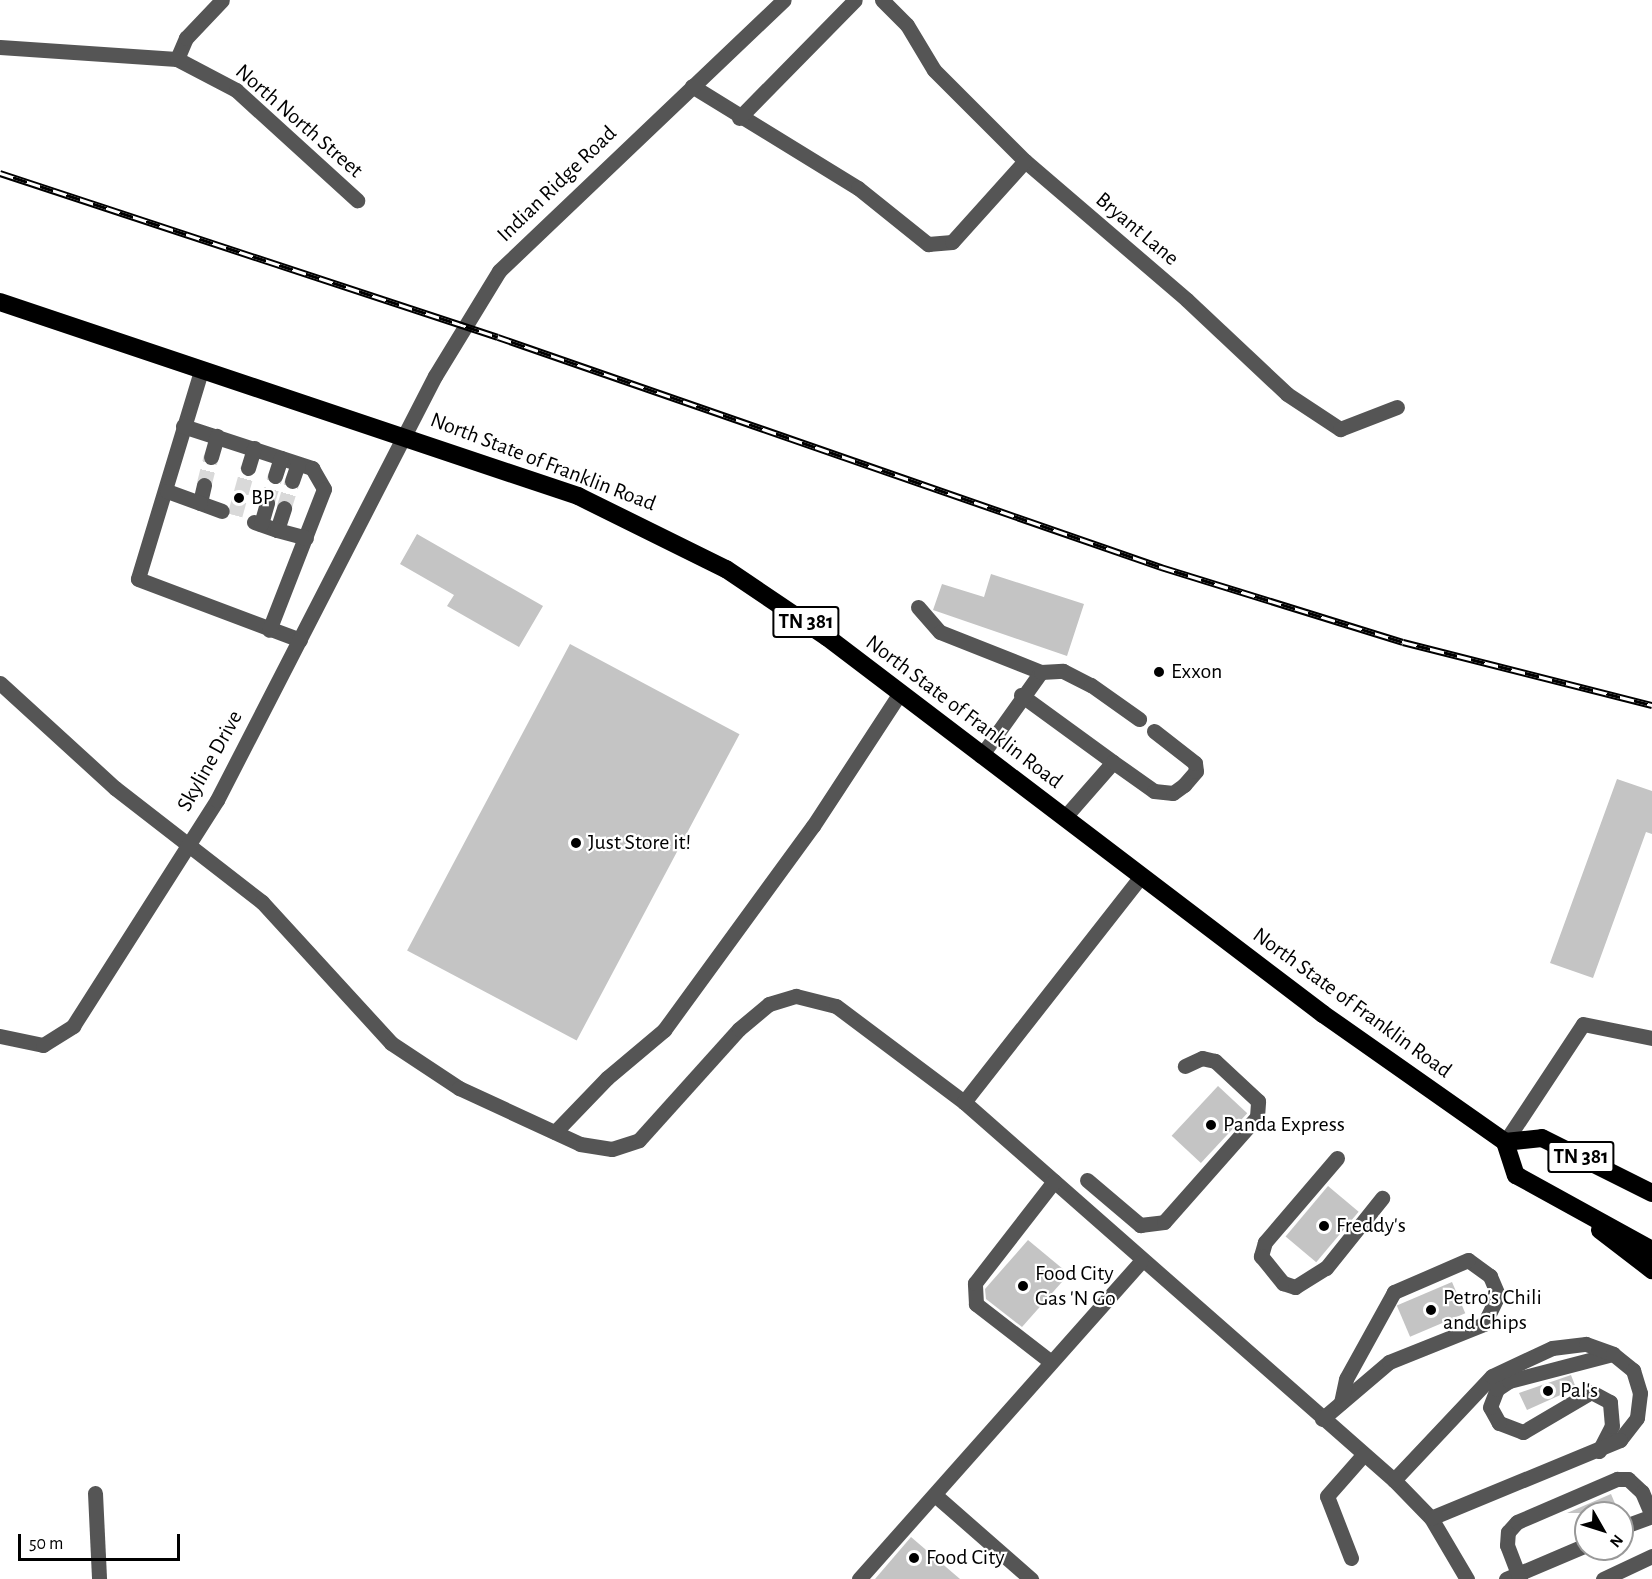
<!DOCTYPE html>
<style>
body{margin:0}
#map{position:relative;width:1652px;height:1579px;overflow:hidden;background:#fff;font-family:"Alegreya Sans",sans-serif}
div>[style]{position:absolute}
.building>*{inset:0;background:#c4c4c4;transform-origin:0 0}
.minor-tunnel>*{height:15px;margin-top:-7.5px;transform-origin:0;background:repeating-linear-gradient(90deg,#d9d9d9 0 15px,transparent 0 23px)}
.minor>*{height:15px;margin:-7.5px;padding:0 7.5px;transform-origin:7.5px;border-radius:7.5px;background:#555}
.highway>*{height:18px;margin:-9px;padding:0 9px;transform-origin:9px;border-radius:9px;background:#000}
.rail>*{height:7px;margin-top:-3.5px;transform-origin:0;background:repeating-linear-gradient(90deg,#fff 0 14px,#000 0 28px);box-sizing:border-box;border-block:2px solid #000}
.dots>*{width:16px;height:16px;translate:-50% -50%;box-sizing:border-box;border:3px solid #fff;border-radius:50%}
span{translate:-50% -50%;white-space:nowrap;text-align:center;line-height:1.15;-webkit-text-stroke:4.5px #fff;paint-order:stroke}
.shield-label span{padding:2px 4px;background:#fff;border:2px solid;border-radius:4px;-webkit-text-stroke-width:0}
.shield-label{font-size:21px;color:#000;font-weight:700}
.street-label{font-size:22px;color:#000}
.poi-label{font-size:22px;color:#000}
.left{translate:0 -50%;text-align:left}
.north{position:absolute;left:1574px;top:1501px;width:60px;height:60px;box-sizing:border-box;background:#fff;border:2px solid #999;border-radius:50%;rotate:129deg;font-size:16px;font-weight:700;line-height:24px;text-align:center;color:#000}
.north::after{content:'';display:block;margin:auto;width:21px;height:27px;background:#000;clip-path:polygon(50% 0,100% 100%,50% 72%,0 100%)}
.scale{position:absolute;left:18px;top:1534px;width:162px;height:27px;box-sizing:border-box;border:3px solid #000;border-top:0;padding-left:8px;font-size:18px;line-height:21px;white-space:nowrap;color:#000;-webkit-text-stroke:4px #fff;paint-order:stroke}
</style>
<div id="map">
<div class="building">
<div style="clip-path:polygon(417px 534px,543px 606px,519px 647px,447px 606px,454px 595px,400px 564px)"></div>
<div style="clip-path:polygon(991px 574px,1084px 604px,1067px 656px,933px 610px,942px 584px,984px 597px)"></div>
<div style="left:570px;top:644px;width:192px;height:347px;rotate:28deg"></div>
<div style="clip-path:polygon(1617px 779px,1652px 791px,1652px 834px,1646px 832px,1593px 978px,1550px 963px)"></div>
<div style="left:1218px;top:1086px;width:40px;height:68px;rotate:43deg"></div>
<div style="left:1328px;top:1186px;width:40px;height:66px;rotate:40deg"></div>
<div style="clip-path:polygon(1028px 1240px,1069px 1274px,1022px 1327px,986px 1299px,985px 1289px)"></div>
<div style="left:1452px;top:1282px;width:34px;height:60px;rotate:67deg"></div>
<div style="clip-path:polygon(1571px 1375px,1576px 1388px,1527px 1410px,1519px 1393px)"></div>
<div style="clip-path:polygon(1611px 1494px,1619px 1513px,1567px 1513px)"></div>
<div style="clip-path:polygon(911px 1537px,960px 1579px,875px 1579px)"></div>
</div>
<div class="minor-tunnel">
<div style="left:204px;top:485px;width:29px;rotate:-76deg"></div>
<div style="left:267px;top:503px;width:28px;rotate:-73deg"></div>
<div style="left:284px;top:508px;width:28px;rotate:-73deg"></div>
<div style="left:235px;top:515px;width:49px;rotate:-74.5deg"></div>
</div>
<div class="minor">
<div style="left:882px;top:0;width:35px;rotate:45deg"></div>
<div style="left:907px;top:25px;width:52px;rotate:59deg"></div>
<div style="left:934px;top:70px;width:129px;rotate:45deg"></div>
<div style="left:1025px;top:161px;width:213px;rotate:40.6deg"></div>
<div style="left:1187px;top:300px;width:137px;rotate:43.2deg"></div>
<div style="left:1287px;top:394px;width:64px;rotate:33.4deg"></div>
<div style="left:1340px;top:429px;width:61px;rotate:-21.1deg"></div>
<div style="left:0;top:47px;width:177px;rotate:3.9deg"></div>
<div style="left:177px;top:59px;width:67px;rotate:27.7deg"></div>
<div style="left:236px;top:90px;width:164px;rotate:42.3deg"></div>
<div style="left:177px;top:59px;width:23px;rotate:-67deg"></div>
<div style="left:186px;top:38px;width:52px;rotate:-46.5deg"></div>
<div style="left:692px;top:86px;width:195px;rotate:31.6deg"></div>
<div style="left:858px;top:188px;width:90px;rotate:38.7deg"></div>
<div style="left:928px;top:244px;width:24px;rotate:-5deg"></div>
<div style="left:952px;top:242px;width:109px;rotate:-48deg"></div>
<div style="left:739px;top:118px;width:165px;rotate:-45.5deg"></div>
<div style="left:201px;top:371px;width:217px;rotate:106.9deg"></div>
<div style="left:138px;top:579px;width:173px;rotate:20.6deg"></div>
<div style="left:183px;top:426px;width:136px;rotate:18deg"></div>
<div style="left:312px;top:468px;width:24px;rotate:60deg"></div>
<div style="left:324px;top:489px;width:151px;rotate:111.3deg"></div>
<div style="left:211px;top:457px;width:22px;rotate:-74deg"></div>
<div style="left:248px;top:468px;width:21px;rotate:-73deg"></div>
<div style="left:275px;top:476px;width:19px;rotate:-72deg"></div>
<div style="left:292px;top:481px;width:18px;rotate:-71deg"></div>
<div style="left:204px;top:485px;width:18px;rotate:103deg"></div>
<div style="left:200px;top:503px;width:23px;rotate:20deg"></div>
<div style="left:167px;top:491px;width:35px;rotate:20deg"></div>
<div style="left:254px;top:522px;width:24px;rotate:19deg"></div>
<div style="left:277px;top:530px;width:23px;rotate:-72deg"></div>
<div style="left:261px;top:524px;width:22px;rotate:-74deg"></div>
<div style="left:277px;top:530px;width:30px;rotate:15deg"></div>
<div style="left:918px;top:607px;width:33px;rotate:49deg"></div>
<div style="left:940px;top:632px;width:109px;rotate:21.6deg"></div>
<div style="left:0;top:683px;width:156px;rotate:42.4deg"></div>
<div style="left:115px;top:788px;width:186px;rotate:37.8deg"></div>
<div style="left:262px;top:902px;width:191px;rotate:47.5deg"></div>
<div style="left:391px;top:1043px;width:82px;rotate:33.5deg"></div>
<div style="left:459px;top:1088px;width:133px;rotate:24.8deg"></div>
<div style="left:580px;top:1144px;width:32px;rotate:9deg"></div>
<div style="left:612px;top:1149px;width:28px;rotate:-18deg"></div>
<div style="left:639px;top:1140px;width:149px;rotate:-48deg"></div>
<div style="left:739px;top:1029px;width:39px;rotate:-40deg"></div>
<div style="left:769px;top:1004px;width:28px;rotate:-17deg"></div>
<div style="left:796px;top:996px;width:41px;rotate:14deg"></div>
<div style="left:836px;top:1006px;width:160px;rotate:36.9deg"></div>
<div style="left:964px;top:1102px;width:573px;rotate:41.32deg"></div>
<div style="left:1394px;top:1480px;width:53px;rotate:45.8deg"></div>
<div style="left:1431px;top:1518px;width:71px;rotate:59.5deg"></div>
<div style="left:1021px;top:695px;width:114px;rotate:36.1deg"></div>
<div style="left:981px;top:756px;width:103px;rotate:-54.5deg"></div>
<div style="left:1041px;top:672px;width:22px;rotate:-3deg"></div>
<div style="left:1063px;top:671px;width:31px;rotate:27deg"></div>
<div style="left:1091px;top:685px;width:59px;rotate:35.3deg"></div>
<div style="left:1064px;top:818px;width:74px;rotate:-48.8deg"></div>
<div style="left:1113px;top:762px;width:50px;rotate:35.3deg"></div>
<div style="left:1154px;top:791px;width:19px;rotate:6deg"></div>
<div style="left:1173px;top:793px;width:14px;rotate:-36deg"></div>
<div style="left:1184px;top:785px;width:18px;rotate:-49deg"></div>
<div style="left:1196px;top:771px;width:8px;rotate:-97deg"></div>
<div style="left:1195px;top:763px;width:52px;rotate:-142deg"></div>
<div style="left:0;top:1036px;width:44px;rotate:11.8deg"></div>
<div style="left:43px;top:1045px;width:36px;rotate:-32deg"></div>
<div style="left:73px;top:1026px;width:268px;rotate:-57.5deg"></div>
<div style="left:217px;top:800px;width:477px;rotate:-62.8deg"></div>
<div style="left:435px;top:376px;width:123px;rotate:-58.6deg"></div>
<div style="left:499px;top:271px;width:393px;rotate:-43.6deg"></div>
<div style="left:964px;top:1102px;width:287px;rotate:-51.9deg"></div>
<div style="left:555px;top:1132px;width:75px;rotate:-46.1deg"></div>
<div style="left:607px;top:1078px;width:75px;rotate:-40.1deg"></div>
<div style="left:664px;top:1030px;width:253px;rotate:-53.9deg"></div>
<div style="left:813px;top:826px;width:159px;rotate:-56.8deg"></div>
<div style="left:1505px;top:1142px;width:141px;rotate:-56.5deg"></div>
<div style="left:1583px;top:1024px;width:70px;rotate:11.5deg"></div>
<div style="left:1337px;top:1158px;width:111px;rotate:130.6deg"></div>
<div style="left:1265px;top:1242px;width:15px;rotate:106deg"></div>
<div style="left:1261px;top:1256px;width:35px;rotate:51deg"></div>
<div style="left:1283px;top:1283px;width:13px;rotate:18deg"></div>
<div style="left:1295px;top:1287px;width:36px;rotate:-32deg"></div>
<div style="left:1326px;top:1268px;width:90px;rotate:-51.3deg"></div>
<div style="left:1087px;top:1180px;width:70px;rotate:40.3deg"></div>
<div style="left:1140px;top:1225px;width:24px;rotate:-7deg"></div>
<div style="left:1164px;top:1222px;width:140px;rotate:-48.5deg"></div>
<div style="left:1257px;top:1117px;width:16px;rotate:-86deg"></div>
<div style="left:1258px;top:1101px;width:59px;rotate:-137.1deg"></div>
<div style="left:1215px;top:1061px;width:13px;rotate:-167deg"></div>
<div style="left:1202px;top:1058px;width:19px;rotate:155deg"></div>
<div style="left:1051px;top:1362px;width:95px;rotate:-142.3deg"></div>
<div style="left:976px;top:1304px;width:21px;rotate:-93deg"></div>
<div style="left:975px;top:1283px;width:129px;rotate:-52.2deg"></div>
<div style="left:1322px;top:1419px;width:88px;rotate:-40.4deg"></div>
<div style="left:1389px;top:1362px;width:102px;rotate:-21.8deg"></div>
<div style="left:1484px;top:1324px;width:32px;rotate:-64deg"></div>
<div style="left:1498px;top:1295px;width:21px;rotate:-113deg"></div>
<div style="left:1490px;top:1276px;width:27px;rotate:-144deg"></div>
<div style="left:1468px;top:1260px;width:81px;rotate:156.6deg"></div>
<div style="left:1394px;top:1292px;width:99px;rotate:118.9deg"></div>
<div style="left:1346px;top:1379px;width:24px;rotate:102deg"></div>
<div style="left:1599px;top:1451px;width:28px;rotate:-63deg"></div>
<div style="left:1612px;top:1426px;width:24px;rotate:-95deg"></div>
<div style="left:1610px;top:1402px;width:21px;rotate:-152deg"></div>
<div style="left:1591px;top:1392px;width:79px;rotate:149.5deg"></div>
<div style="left:1523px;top:1432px;width:26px;rotate:-159deg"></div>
<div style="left:1499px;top:1423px;width:18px;rotate:-119deg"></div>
<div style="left:1490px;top:1407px;width:19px;rotate:-69deg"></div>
<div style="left:1497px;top:1389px;width:14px;rotate:-34deg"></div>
<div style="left:1509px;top:1381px;width:107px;rotate:-14.6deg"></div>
<div style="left:1394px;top:1480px;width:143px;rotate:-46.7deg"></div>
<div style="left:1492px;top:1376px;width:66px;rotate:-25deg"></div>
<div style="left:1552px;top:1348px;width:34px;rotate:-7deg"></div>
<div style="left:1586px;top:1344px;width:29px;rotate:20deg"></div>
<div style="left:1613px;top:1354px;width:26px;rotate:39deg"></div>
<div style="left:1633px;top:1370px;width:24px;rotate:73deg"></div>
<div style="left:1640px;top:1393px;width:25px;rotate:97deg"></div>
<div style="left:1637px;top:1418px;width:28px;rotate:128deg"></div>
<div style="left:1620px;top:1440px;width:204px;rotate:157.6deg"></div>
<div style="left:95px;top:1493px;width:86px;rotate:87.3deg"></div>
<div style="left:935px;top:1495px;width:128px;rotate:41.2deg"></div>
<div style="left:1625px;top:1526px;width:29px;rotate:-20deg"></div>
<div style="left:1351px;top:1558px;width:66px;rotate:-111.2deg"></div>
<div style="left:1327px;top:1496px;width:55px;rotate:-48.7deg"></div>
<div style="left:859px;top:1579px;width:424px;rotate:-48.4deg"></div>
<div style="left:1506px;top:1579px;width:87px;rotate:-23deg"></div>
<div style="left:1520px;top:1579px;width:36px;rotate:-111deg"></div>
<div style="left:1507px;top:1545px;width:13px;rotate:-86deg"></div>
<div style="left:1508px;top:1532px;width:13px;rotate:-48deg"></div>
<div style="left:1517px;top:1522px;width:109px;rotate:-23.3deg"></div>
<div style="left:1617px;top:1479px;width:11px"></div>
<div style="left:1628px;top:1479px;width:19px;rotate:43deg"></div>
<div style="left:1642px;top:1492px;width:25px;rotate:67deg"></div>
<div style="left:1603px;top:1579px;width:54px;rotate:-25.1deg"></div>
</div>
<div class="highway">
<div style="left:0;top:302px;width:610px;rotate:18.55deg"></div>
<div style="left:578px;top:496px;width:165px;rotate:26.3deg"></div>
<div style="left:726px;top:569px;width:122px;rotate:34deg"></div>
<div style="left:827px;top:637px;width:623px;rotate:37.24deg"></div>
<div style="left:1323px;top:1014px;width:223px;rotate:35.1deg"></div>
<div style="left:1505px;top:1142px;width:35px;rotate:72deg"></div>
<div style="left:1516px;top:1175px;width:155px;rotate:28.9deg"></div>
<div style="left:1505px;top:1142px;width:37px;rotate:-6deg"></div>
<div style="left:1542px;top:1138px;width:123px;rotate:26.6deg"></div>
<div style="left:1600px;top:1230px;width:66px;rotate:37.6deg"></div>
</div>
<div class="rail">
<div style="left:0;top:173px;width:524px;rotate:18.23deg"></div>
<div style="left:498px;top:337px;width:702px;rotate:19.13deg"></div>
<div style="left:1161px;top:567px;width:253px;rotate:17.2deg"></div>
<div style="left:1403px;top:642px;width:257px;rotate:14.2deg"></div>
</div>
<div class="dots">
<div style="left:239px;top:498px;background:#000"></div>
<div style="left:1159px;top:672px;background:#000"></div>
<div style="left:576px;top:843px;background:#000"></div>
<div style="left:1211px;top:1125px;background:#000"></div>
<div style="left:1324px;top:1226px;background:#000"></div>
<div style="left:1023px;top:1286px;background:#000"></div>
<div style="left:1431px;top:1310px;background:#000"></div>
<div style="left:1548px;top:1391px;background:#000"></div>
<div style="left:914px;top:1558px;background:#000"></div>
</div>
<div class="shield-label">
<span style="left:806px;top:622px">TN 381</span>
<span style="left:1581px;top:1157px">TN 381</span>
</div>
<div class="street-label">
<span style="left:299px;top:121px;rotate:41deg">North North Street</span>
<span style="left:557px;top:184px;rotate:-44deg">Indian Ridge Road</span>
<span style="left:1137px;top:229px;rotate:40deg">Bryant Lane</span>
<span style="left:543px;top:462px;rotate:21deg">North State of Franklin Road</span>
<span style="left:964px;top:712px;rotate:37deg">North State of Franklin Road</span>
<span style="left:210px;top:761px;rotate:-61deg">Skyline Drive</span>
<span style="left:1352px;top:1003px;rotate:36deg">North State of Franklin Road</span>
</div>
<div class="poi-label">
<span class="left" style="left:251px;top:498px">BP</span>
<span class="left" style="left:1171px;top:672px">Exxon</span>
<span class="left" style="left:588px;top:843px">Just Store it!</span>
<span class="left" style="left:1223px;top:1125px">Panda Express</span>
<span class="left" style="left:1336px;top:1226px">Freddy's</span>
<span class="left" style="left:1035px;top:1286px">Food City<br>Gas 'N Go</span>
<span class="left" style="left:1443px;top:1310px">Petro's Chili<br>and Chips</span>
<span class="left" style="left:1560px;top:1391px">Pal's</span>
<span class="left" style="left:926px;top:1558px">Food City</span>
</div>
<div class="north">N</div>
<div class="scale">50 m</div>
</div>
